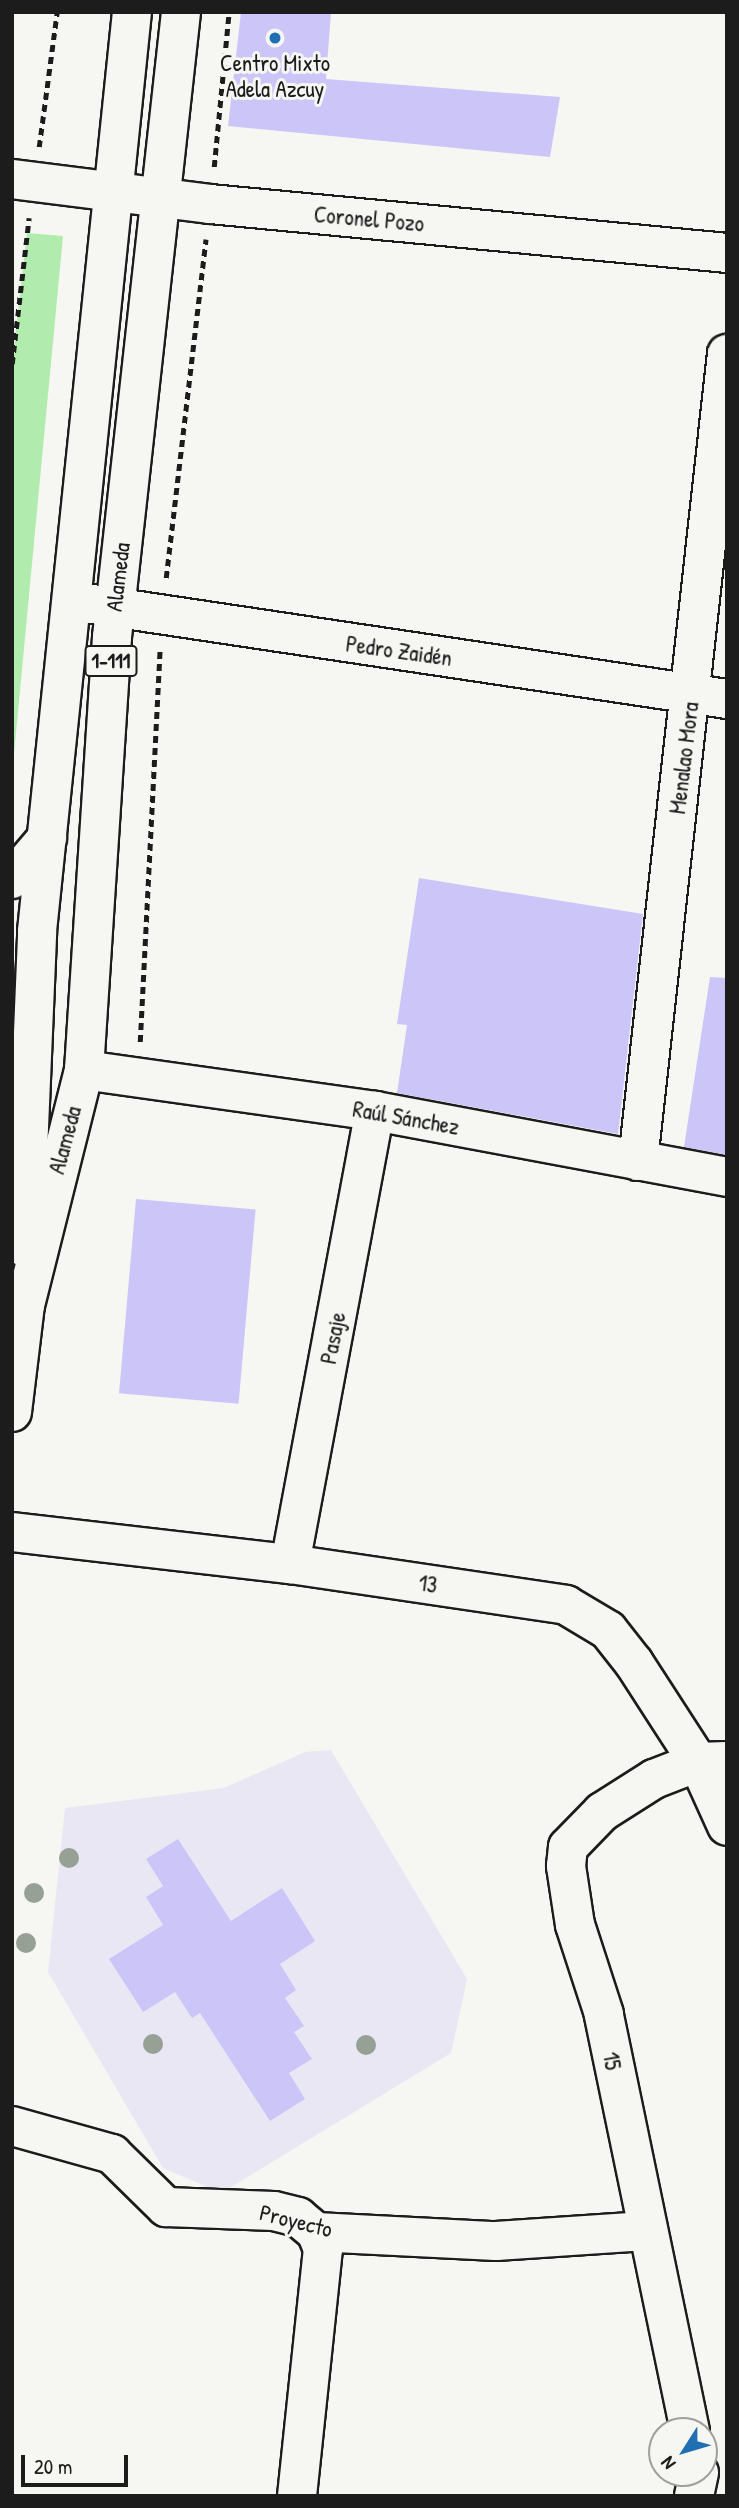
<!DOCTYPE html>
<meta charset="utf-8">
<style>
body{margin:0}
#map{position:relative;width:739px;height:2508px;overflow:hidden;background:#f6f6f2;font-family:"Patrick Hand",sans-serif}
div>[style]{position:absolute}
.built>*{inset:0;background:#e9e7f4}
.green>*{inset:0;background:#b2ebae}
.building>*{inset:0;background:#cbc5f8;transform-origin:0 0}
.path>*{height:4.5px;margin-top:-2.25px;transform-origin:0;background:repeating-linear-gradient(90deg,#1c1c1c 0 7px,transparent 0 12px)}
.roads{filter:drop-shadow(2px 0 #1c1c1c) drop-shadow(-2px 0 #1c1c1c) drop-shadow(0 2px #1c1c1c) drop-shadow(0 -2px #1c1c1c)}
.minor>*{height:38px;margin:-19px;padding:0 19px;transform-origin:19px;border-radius:19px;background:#f6f6f2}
.major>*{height:38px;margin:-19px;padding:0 19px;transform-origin:19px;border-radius:19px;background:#f6f6f2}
.trees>*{width:20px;height:20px;margin:-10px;border-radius:50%;background:#97a094}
.dots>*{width:19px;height:19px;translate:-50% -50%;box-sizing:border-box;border:4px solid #f6f6f2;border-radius:50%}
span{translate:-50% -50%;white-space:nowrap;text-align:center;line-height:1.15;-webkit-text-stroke:6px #f6f6f2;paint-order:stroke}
.shield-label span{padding:2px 5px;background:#f6f6f2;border:2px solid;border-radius:5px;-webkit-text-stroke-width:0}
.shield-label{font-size:21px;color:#1c1c1c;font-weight:700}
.poi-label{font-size:23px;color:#1c1c1c}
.street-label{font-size:23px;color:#1c1c1c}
.frame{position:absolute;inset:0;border:14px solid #1c1c1c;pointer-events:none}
.north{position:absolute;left:648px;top:2417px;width:70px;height:70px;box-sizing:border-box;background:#f6f6f2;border:2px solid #9f9f9c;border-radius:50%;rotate:233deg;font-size:19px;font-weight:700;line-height:28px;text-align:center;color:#1c1c1c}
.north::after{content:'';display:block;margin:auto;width:24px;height:32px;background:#1f6fb2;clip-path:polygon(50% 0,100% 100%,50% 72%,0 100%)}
.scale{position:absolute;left:21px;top:2455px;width:107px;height:32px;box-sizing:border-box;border:4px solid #1c1c1c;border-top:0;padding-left:9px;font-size:21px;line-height:24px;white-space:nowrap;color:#1c1c1c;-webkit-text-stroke:5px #f6f6f2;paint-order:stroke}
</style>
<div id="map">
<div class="built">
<div style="clip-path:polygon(331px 1750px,467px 1979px,451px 2053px,221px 2193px,163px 2168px,48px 1972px,65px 1808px,224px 1788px,305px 1752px)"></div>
</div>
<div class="green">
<div style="clip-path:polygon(27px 233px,63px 236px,12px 775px,12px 364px)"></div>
</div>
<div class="building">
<div style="clip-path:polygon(241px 12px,331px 12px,326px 79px,560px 97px,550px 157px,228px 126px)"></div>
<div style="clip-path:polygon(419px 878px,643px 914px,618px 1134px,397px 1093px,407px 1025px,397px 1024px)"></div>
<div style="clip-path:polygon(710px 977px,727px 978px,727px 1155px,684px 1147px)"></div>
<div style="left:136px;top:1199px;width:120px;height:195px;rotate:5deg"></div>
<div style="clip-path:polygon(178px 1839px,231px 1921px,282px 1888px,315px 1941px,280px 1964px,296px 1990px,285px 1998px,304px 2026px,294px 2032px,312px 2059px,289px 2073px,305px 2099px,270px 2121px,200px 2013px,192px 2018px,175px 1992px,143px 2012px,109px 1959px,163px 1925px,146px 1897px,163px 1886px,146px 1859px)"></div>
</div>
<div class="path">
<div style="left:39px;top:147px;width:136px;rotate:-82.4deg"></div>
<div style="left:214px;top:167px;width:156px;rotate:-84.5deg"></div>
<div style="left:12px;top:364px;width:147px;rotate:-83.4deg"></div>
<div style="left:166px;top:578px;width:341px;rotate:-83.3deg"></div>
<div style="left:140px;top:1042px;width:394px;rotate:-87.1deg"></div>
</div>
<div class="roads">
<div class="minor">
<div style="left:12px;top:179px;width:200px;rotate:7.2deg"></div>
<div style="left:210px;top:204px;width:519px;rotate:5.41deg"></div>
<div style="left:72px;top:601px;width:662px;rotate:8.51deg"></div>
<div style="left:84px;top:1070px;width:294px;rotate:8deg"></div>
<div style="left:375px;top:1111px;width:358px;rotate:10.6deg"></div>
<div style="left:638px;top:1161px;width:812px;rotate:-83.71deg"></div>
<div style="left:12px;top:1532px;width:280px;rotate:6.6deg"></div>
<div style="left:290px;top:1564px;width:279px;rotate:8.4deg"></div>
<div style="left:566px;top:1605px;width:49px;rotate:30.8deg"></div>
<div style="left:608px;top:1630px;width:42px;rotate:51.8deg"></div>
<div style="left:634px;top:1663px;width:118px;rotate:57.1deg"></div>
<div style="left:698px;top:1762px;width:70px;rotate:65.6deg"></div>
<div style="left:290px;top:1564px;width:461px;rotate:-79.4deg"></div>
<div style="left:12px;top:2126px;width:104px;rotate:15.6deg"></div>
<div style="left:112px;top:2154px;width:76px;rotate:44.5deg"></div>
<div style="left:166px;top:2207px;width:108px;rotate:2.1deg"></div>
<div style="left:274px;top:2211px;width:25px;rotate:14deg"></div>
<div style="left:298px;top:2217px;width:23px;rotate:40deg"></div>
<div style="left:316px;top:2232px;width:180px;rotate:2.9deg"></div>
<div style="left:496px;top:2241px;width:150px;rotate:-3.8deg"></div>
<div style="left:690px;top:2431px;width:426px;rotate:-101.7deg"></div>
<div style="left:604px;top:2014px;width:94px;rotate:-108deg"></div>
<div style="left:575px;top:1925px;width:60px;rotate:-98.7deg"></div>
<div style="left:566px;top:1866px;width:19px;rotate:-84deg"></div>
<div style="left:568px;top:1847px;width:49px;rotate:-45.8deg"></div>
<div style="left:602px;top:1812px;width:62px;rotate:-32.4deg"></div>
<div style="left:654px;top:1779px;width:47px;rotate:-21.1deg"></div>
<div style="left:698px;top:1762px;width:29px;rotate:-2deg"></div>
<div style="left:297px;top:2496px;width:248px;rotate:-84deg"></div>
<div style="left:323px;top:2249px;width:18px;rotate:-112deg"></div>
<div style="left:694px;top:2496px;width:24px;rotate:-78deg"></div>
</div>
<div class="major">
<div style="left:12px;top:879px;width:54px;rotate:-49.5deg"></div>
<div style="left:24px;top:1247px;width:316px;rotate:-87.6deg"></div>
<div style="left:37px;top:931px;width:924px;rotate:-84.1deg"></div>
<div style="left:12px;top:1412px;width:108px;rotate:-83.1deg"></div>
<div style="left:25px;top:1305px;width:242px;rotate:-75.9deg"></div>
<div style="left:84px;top:1070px;width:434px;rotate:-86.3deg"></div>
<div style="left:112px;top:637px;width:629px;rotate:-83.7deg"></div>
</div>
</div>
<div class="trees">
<div style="left:69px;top:1858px"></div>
<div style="left:34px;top:1893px"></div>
<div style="left:26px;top:1943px"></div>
<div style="left:153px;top:2044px"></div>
<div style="left:366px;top:2045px"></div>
</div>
<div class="dots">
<div style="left:275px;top:38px;background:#1f6fb2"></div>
</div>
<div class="shield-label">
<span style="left:111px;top:661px">1-111</span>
</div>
<div class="poi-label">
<span style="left:275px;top:76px">Centro Mixto<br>Adela Azcuy</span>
</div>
<div class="street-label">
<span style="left:369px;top:219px;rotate:5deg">Coronel Pozo</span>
<span style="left:118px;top:577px;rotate:-83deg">Alameda</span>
<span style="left:399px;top:651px;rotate:8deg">Pedro Zaidén</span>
<span style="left:684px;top:758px;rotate:-83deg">Menalao Mora</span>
<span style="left:406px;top:1118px;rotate:10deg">Raúl Sánchez</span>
<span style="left:65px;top:1140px;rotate:-75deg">Alameda</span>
<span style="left:333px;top:1338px;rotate:-79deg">Pasaje</span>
<span style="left:428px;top:1584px;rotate:8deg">13</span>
<span style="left:612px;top:2061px;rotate:80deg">15</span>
<span style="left:296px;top:2221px;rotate:14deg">Proyecto</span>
</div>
<div class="frame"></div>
<div class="north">N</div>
<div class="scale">20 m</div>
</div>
